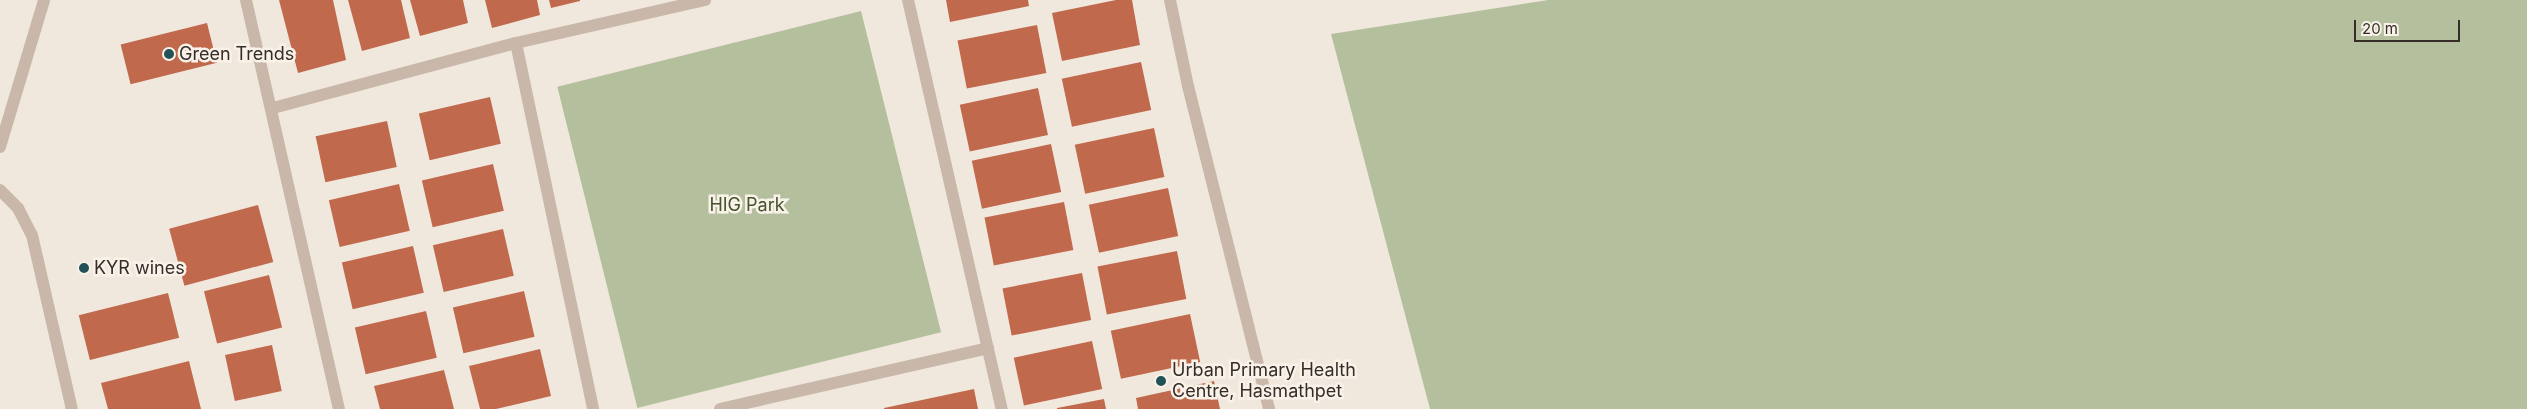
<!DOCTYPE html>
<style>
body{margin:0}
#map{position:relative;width:2527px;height:409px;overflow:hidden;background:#f1e8dd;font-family:Inter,sans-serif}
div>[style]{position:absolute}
.green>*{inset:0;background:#b4c09d;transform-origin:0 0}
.building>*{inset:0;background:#c0694c;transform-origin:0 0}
.minor>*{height:12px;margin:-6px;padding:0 6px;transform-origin:6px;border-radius:6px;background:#c9b8a9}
.tertiary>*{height:12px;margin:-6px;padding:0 6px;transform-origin:6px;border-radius:6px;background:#c9b8a9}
.dots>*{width:14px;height:14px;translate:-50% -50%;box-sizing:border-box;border:2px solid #f9f2e9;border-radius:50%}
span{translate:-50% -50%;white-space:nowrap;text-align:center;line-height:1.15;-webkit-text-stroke:5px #f9f2e9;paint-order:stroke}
.poi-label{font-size:18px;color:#362d29}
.left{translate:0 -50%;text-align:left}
.park-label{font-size:18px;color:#45532e}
.scale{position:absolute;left:2354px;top:20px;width:106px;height:22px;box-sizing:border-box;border:2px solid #362d29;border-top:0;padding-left:6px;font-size:15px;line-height:18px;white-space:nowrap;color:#362d29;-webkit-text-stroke:4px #f9f2e9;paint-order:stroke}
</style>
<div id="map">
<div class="green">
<div style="clip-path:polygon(1548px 0,2527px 0,2527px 409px,1430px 409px,1331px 34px)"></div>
<div style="left:861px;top:11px;width:331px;height:313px;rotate:76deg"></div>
</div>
<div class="building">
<div style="clip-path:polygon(279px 0,333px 0,346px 60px,298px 73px)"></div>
<div style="clip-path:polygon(348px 0,401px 0,410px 38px,362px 51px)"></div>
<div style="clip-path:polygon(410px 0,463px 0,468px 23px,420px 36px)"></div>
<div style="clip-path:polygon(485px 0,537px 0,540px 15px,492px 28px)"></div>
<div style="clip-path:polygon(549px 0,580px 0,580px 1px,551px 8px)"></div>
<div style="clip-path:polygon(946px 0,1028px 0,1029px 6px,950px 22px)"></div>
<div style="clip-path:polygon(1116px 0,1132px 0,1140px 45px,1062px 61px,1052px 13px)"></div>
<div style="left:207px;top:23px;width:41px;height:89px;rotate:76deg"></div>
<div style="left:1037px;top:25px;width:49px;height:81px;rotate:79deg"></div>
<div style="left:1141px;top:62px;width:49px;height:81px;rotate:78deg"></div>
<div style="left:1038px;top:88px;width:48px;height:80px;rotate:78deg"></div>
<div style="left:490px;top:97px;width:48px;height:73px;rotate:77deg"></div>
<div style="left:387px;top:121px;width:47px;height:73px;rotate:78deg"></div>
<div style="left:1154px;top:128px;width:50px;height:81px;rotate:78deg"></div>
<div style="left:1051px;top:144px;width:49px;height:81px;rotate:78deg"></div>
<div style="left:493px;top:164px;width:48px;height:73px;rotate:77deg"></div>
<div style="left:399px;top:184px;width:48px;height:72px;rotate:77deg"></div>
<div style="left:1168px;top:188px;width:49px;height:81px;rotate:78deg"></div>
<div style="left:1064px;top:202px;width:49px;height:81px;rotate:79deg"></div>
<div style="left:258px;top:205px;width:59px;height:92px;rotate:75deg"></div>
<div style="left:503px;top:229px;width:48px;height:72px;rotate:77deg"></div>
<div style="left:413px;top:246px;width:48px;height:73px;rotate:77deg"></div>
<div style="left:1177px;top:251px;width:49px;height:81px;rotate:79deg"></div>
<div style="left:1082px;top:273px;width:48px;height:81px;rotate:79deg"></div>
<div style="left:269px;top:275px;width:54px;height:67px;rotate:76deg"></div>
<div style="left:524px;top:291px;width:47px;height:73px;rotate:77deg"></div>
<div style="left:168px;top:293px;width:46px;height:92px;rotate:76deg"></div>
<div style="left:426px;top:311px;width:48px;height:73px;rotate:77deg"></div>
<div style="left:1190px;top:314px;width:49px;height:81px;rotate:78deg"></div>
<div style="left:1092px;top:341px;width:49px;height:80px;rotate:78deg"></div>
<div style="left:272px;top:345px;width:47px;height:48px;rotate:78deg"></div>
<div style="clip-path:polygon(540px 349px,551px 396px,496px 409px,480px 409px,469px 366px)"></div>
<div style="clip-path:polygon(189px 361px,201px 409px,108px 409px,101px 383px)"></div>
<div style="clip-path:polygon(444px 370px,454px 409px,380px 409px,374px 386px)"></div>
<div style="clip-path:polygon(1214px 381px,1220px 409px,1138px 409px,1136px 398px)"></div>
<div style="clip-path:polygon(974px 389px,978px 409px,884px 409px,884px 408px)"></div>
<div style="clip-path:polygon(1104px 399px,1106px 409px,1057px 409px,1057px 408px)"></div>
</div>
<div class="minor">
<div style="left:246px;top:0;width:419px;rotate:77.2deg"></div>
<div style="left:908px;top:0;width:420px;rotate:77.1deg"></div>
<div style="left:1170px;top:0;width:88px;rotate:78.2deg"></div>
<div style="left:1188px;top:86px;width:333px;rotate:75.9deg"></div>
<div style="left:516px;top:43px;width:374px;rotate:78.1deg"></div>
<div style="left:273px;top:108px;width:252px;rotate:-15deg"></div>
<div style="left:516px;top:43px;width:194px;rotate:-12.8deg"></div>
<div style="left:0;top:190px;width:25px;rotate:45deg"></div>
<div style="left:18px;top:208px;width:30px;rotate:63deg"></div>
<div style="left:32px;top:235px;width:179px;rotate:77.1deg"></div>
<div style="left:720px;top:409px;width:275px;rotate:-12.8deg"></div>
</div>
<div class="tertiary">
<div style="left:0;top:147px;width:153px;rotate:-73.3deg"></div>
</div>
<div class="dots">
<div style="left:169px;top:54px;background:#205256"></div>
<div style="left:84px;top:268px;background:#205256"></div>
<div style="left:1161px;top:381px;background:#205256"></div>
</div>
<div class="poi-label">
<span class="left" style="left:179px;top:54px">Green Trends</span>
<span class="left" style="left:94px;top:268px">KYR wines</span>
<span class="left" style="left:1172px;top:381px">Urban Primary Health<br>Centre, Hasmathpet</span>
</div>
<div class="park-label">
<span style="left:747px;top:205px">HIG Park</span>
</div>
<div class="scale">20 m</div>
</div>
